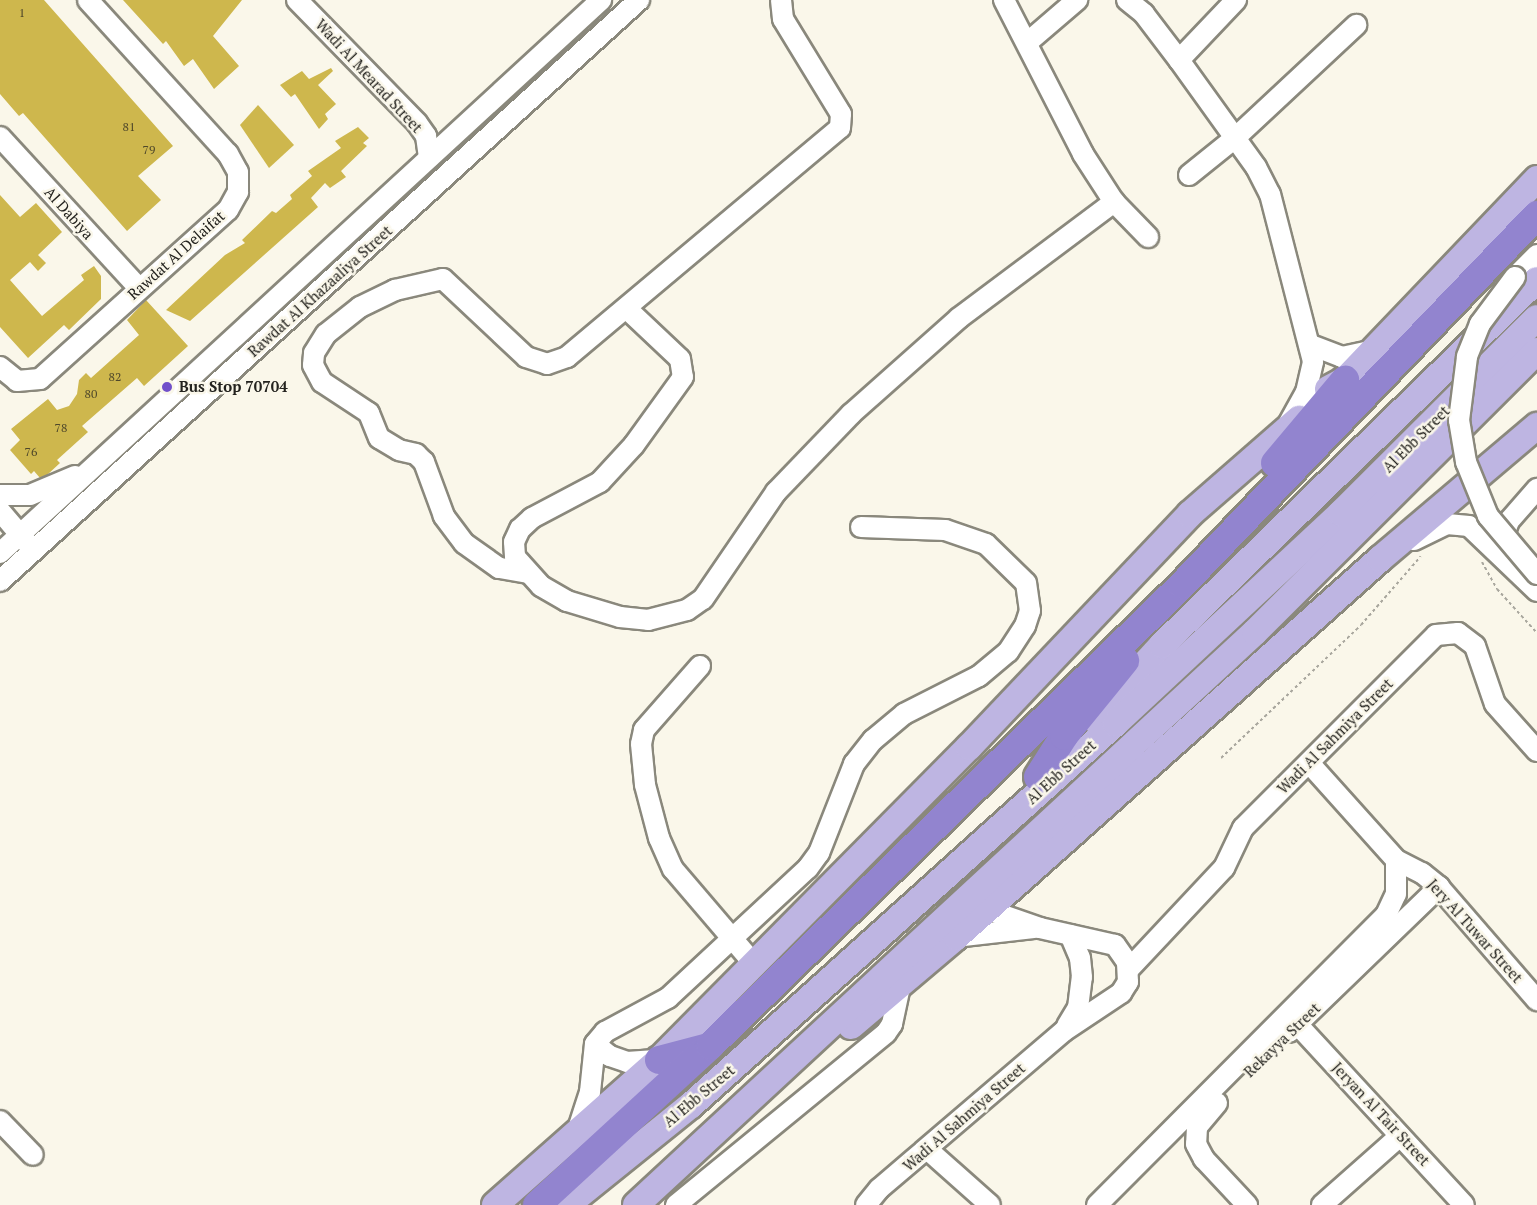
<!DOCTYPE html>
<style>
body{margin:0}
#map{position:relative;width:1537px;height:1205px;overflow:hidden;background:#faf7ea;font-family:"PT Serif",serif}
div>[style]{position:absolute}
.building>*{inset:0;background:#ceb74d}
.path>*{height:2px;margin-top:-1px;transform-origin:0;background:repeating-linear-gradient(90deg,#a8a69d 0 3px,transparent 0 6px)}
.roads{filter:drop-shadow(2px 0 #8a887c) drop-shadow(-2px 0 #8a887c) drop-shadow(0 2px #8a887c) drop-shadow(0 -2px #8a887c)}
.minor>*{height:20px;margin:-10px;padding:0 10px;transform-origin:10px;border-radius:10px;background:#fff}
.major>*{height:26px;margin:-13px;padding:0 13px;transform-origin:13px;border-radius:13px;background:#beb5e2}
.highway>*{height:28px;margin:-14px;padding:0 14px;transform-origin:14px;border-radius:14px;background:#9284cf}
.bridges{filter:drop-shadow(2px 0 #8a887c) drop-shadow(-2px 0 #8a887c) drop-shadow(0 2px #8a887c) drop-shadow(0 -2px #8a887c)}
.minor-bridge>*{height:20px;margin:-10px;padding:0 10px;transform-origin:10px;border-radius:10px;background:#fff}
.dots>*{width:16px;height:16px;translate:-50% -50%;box-sizing:border-box;border:3px solid #faf7ea;border-radius:50%}
span{translate:-50% -50%;white-space:nowrap;text-align:center;line-height:1.15;-webkit-text-stroke:5px #faf7ea;paint-order:stroke}
.number-label{font-size:12px;color:#4e472a}
.number-label span{-webkit-text-stroke-width:0}
.street-label{font-size:15px;color:#23221e}
.poi-label{font-size:15px;color:#23221e;font-weight:700}
.left{translate:0 -50%;text-align:left}
</style>
<div id="map">
<div class="building">
<div style="clip-path:polygon(0 0,44px 0,173px 146px,138px 176px,161px 200px,127px 231px,23px 113px,19px 116px,0 94px)"></div>
<div style="clip-path:polygon(123px 0,242px 0,213px 36px,239px 66px,214px 89px,193px 59px,184px 66px,166px 41px,163px 44px)"></div>
<div style="clip-path:polygon(331px 68px,333px 71px,318px 85px,336px 104px,325px 114px,328px 119px,319px 129px,295px 94px,291px 97px,280px 85px,302px 71px,309px 79px)"></div>
<div style="clip-path:polygon(258px 105px,294px 145px,269px 168px,240px 125px)"></div>
<div style="clip-path:polygon(358px 127px,369px 138px,363px 143px,367px 146px,341px 171px,346px 177px,330px 188px,325px 183px,311px 198px,318px 207px,190px 321px,166px 310px,225px 255px,245px 243px,242px 240px,272px 211px,276px 213px,292px 199px,290px 195px,312px 176px,308px 171px,341px 148px,335px 141px)"></div>
<div style="clip-path:polygon(0 195px,20px 217px,36px 203px,62px 232px,38px 255px,46px 263px,38px 271px,30px 262px,10px 280px,42px 316px,84px 280px,81px 275px,94px 266px,101px 276px,101px 299px,69px 330px,64px 325px,28px 358px,0 327px)"></div>
<div style="clip-path:polygon(146px 300px,188px 346px,144px 386px,137px 378px,82px 426px,88px 432px,57px 460px,60px 463px,47px 475px,40px 478px,34px 471px,31px 474px,10px 450px,20px 440px,11px 429px,48px 399px,57px 410px,69px 406px,77px 394px,79px 380px,86px 373px,91px 378px,139px 335px,127px 320px)"></div>
</div>
<div class="path">
<div style="left:1482px;top:562px;width:31px;rotate:61deg"></div>
<div style="left:1497px;top:589px;width:59px;rotate:47.7deg"></div>
<div style="left:1221px;top:758px;width:193px;rotate:-43.5deg"></div>
<div style="left:1361px;top:625px;width:91px;rotate:-49deg"></div>
</div>
<div class="roads">
<div class="minor">
<div style="left:297px;top:0;width:172px;rotate:45.7deg"></div>
<div style="left:417px;top:123px;width:16px;rotate:55deg"></div>
<div style="left:426px;top:136px;width:22px;rotate:82deg"></div>
<div style="left:1004px;top:0;width:173px;rotate:62.8deg"></div>
<div style="left:1083px;top:154px;width:57px;rotate:57.1deg"></div>
<div style="left:1114px;top:202px;width:49px;rotate:45.8deg"></div>
<div style="left:1127px;top:0;width:22px;rotate:39deg"></div>
<div style="left:1144px;top:14px;width:58px;rotate:52.7deg"></div>
<div style="left:1179px;top:60px;width:132px;rotate:54.3deg"></div>
<div style="left:1256px;top:167px;width:30px;rotate:63deg"></div>
<div style="left:1270px;top:194px;width:173px;rotate:75.6deg"></div>
<div style="left:1313px;top:362px;width:31px;rotate:103deg"></div>
<div style="left:1306px;top:392px;width:43px;rotate:118.9deg"></div>
<div style="left:1028px;top:42px;width:65px;rotate:-40.6deg"></div>
<div style="left:1179px;top:60px;width:83px;rotate:-46.5deg"></div>
<div style="left:0;top:137px;width:205px;rotate:47.4deg"></div>
<div style="left:1189px;top:175px;width:59px;rotate:-38.8deg"></div>
<div style="left:1235px;top:138px;width:166px;rotate:-43deg"></div>
<div style="left:1515px;top:277px;width:31px;rotate:-45deg"></div>
<div style="left:626px;top:308px;width:74px;rotate:43.4deg"></div>
<div style="left:680px;top:359px;width:18px;rotate:81deg"></div>
<div style="left:683px;top:377px;width:84px;rotate:125.8deg"></div>
<div style="left:634px;top:445px;width:50px;rotate:132.6deg"></div>
<div style="left:600px;top:482px;width:77px;rotate:152.1deg"></div>
<div style="left:532px;top:518px;width:16px;rotate:137deg"></div>
<div style="left:520px;top:529px;width:14px;rotate:115deg"></div>
<div style="left:514px;top:542px;width:15px;rotate:86deg"></div>
<div style="left:515px;top:557px;width:39px;rotate:48deg"></div>
<div style="left:541px;top:586px;width:30px;rotate:30deg"></div>
<div style="left:567px;top:601px;width:55px;rotate:16.8deg"></div>
<div style="left:620px;top:617px;width:28px;rotate:6deg"></div>
<div style="left:648px;top:620px;width:40px;rotate:-14.4deg"></div>
<div style="left:687px;top:610px;width:19px;rotate:-35deg"></div>
<div style="left:703px;top:599px;width:130px;rotate:-55.7deg"></div>
<div style="left:776px;top:492px;width:108px;rotate:-46.1deg"></div>
<div style="left:851px;top:414px;width:144px;rotate:-41.6deg"></div>
<div style="left:959px;top:318px;width:194px;rotate:-36.8deg"></div>
<div style="left:1311px;top:345px;width:33px;rotate:21deg"></div>
<div style="left:1342px;top:357px;width:33px;rotate:-12deg"></div>
<div style="left:0;top:367px;width:22px;rotate:39deg"></div>
<div style="left:17px;top:381px;width:23px;rotate:-5deg"></div>
<div style="left:40px;top:379px;width:253px;rotate:-42deg"></div>
<div style="left:228px;top:210px;width:21px;rotate:-61deg"></div>
<div style="left:238px;top:192px;width:20px;rotate:-90deg"></div>
<div style="left:238px;top:172px;width:21px;rotate:-119deg"></div>
<div style="left:228px;top:154px;width:208px;rotate:-132.3deg"></div>
<div style="left:0;top:495px;width:30px"></div>
<div style="left:30px;top:495px;width:49px;rotate:-22.9deg"></div>
<div style="left:0;top:511px;width:43px;rotate:49.7deg"></div>
<div style="left:1414px;top:540px;width:37px;rotate:-26deg"></div>
<div style="left:1447px;top:524px;width:22px;rotate:5deg"></div>
<div style="left:1469px;top:526px;width:94px;rotate:43.7deg"></div>
<div style="left:1506px;top:549px;width:10px;rotate:-107deg"></div>
<div style="left:1503px;top:539px;width:19px;rotate:-72deg"></div>
<div style="left:1509px;top:521px;width:43px;rotate:-48.8deg"></div>
<div style="left:0;top:553px;width:817px;rotate:-42.62deg"></div>
<div style="left:528px;top:573px;width:29px;rotate:-170deg"></div>
<div style="left:499px;top:568px;width:43px;rotate:-144.5deg"></div>
<div style="left:464px;top:543px;width:34px;rotate:-127deg"></div>
<div style="left:444px;top:516px;width:58px;rotate:-110.3deg"></div>
<div style="left:424px;top:462px;width:11px;rotate:-135deg"></div>
<div style="left:416px;top:454px;width:17px;rotate:-167deg"></div>
<div style="left:399px;top:450px;width:23px;rotate:-149deg"></div>
<div style="left:379px;top:438px;width:27px;rotate:-112deg"></div>
<div style="left:369px;top:413px;width:56px;rotate:-146.6deg"></div>
<div style="left:322px;top:382px;width:19px;rotate:-118deg"></div>
<div style="left:313px;top:365px;width:12px;rotate:-85deg"></div>
<div style="left:314px;top:353px;width:22px;rotate:-58deg"></div>
<div style="left:326px;top:334px;width:43px;rotate:-38.5deg"></div>
<div style="left:360px;top:307px;width:39px;rotate:-26deg"></div>
<div style="left:395px;top:290px;width:49px;rotate:-12.9deg"></div>
<div style="left:443px;top:279px;width:114px;rotate:43.2deg"></div>
<div style="left:526px;top:357px;width:22px;rotate:18deg"></div>
<div style="left:547px;top:364px;width:21px;rotate:-19deg"></div>
<div style="left:567px;top:357px;width:356px;rotate:-40deg"></div>
<div style="left:840px;top:128px;width:14px;rotate:-86deg"></div>
<div style="left:841px;top:114px;width:111px;rotate:-121.4deg"></div>
<div style="left:783px;top:19px;width:19px;rotate:-96deg"></div>
<div style="left:0;top:581px;width:864px;rotate:-42.28deg"></div>
<div style="left:700px;top:666px;width:85px;rotate:131.2deg"></div>
<div style="left:644px;top:730px;width:14px;rotate:102deg"></div>
<div style="left:641px;top:744px;width:41px;rotate:84.4deg"></div>
<div style="left:645px;top:785px;width:55px;rotate:75.2deg"></div>
<div style="left:659px;top:838px;width:34px;rotate:66deg"></div>
<div style="left:673px;top:869px;width:125px;rotate:49.5deg"></div>
<div style="left:1310px;top:764px;width:129px;rotate:48.1deg"></div>
<div style="left:1396px;top:860px;width:29px;rotate:27deg"></div>
<div style="left:1422px;top:873px;width:22px;rotate:39deg"></div>
<div style="left:1439px;top:887px;width:150px;rotate:49.1deg"></div>
<div style="left:956px;top:937px;width:79px;rotate:-6.6deg"></div>
<div style="left:1129px;top:969px;width:139px;rotate:-46.8deg"></div>
<div style="left:1224px;top:868px;width:44px;rotate:-64.6deg"></div>
<div style="left:1243px;top:828px;width:273px;rotate:-45deg"></div>
<div style="left:1436px;top:635px;width:22px;rotate:-5deg"></div>
<div style="left:1458px;top:633px;width:21px;rotate:37deg"></div>
<div style="left:1475px;top:646px;width:61px;rotate:71deg"></div>
<div style="left:1495px;top:704px;width:63px;rotate:48.2deg"></div>
<div style="left:1297px;top:1024px;width:246px;rotate:47.3deg"></div>
<div style="left:1067px;top:1026px;width:21px;rotate:-59deg"></div>
<div style="left:1078px;top:1008px;width:31px;rotate:-83deg"></div>
<div style="left:1082px;top:977px;width:19px;rotate:-96deg"></div>
<div style="left:1080px;top:958px;width:25px;rotate:-113deg"></div>
<div style="left:1289px;top:1032px;width:209px;rotate:-44deg"></div>
<div style="left:595px;top:1044px;width:19px;rotate:39deg"></div>
<div style="left:610px;top:1056px;width:18px;rotate:19deg"></div>
<div style="left:627px;top:1062px;width:32px;rotate:-4deg"></div>
<div style="left:1217px;top:1103px;width:31px;rotate:130deg"></div>
<div style="left:1197px;top:1127px;width:17px;rotate:93deg"></div>
<div style="left:1196px;top:1144px;width:17px;rotate:62deg"></div>
<div style="left:1204px;top:1159px;width:63px;rotate:46.9deg"></div>
<div style="left:0;top:1121px;width:47px;rotate:45.9deg"></div>
<div style="left:577px;top:1132px;width:42px;rotate:-72deg"></div>
<div style="left:590px;top:1092px;width:48px;rotate:-84.1deg"></div>
<div style="left:595px;top:1044px;width:16px;rotate:-50deg"></div>
<div style="left:605px;top:1032px;width:72px;rotate:-28.4deg"></div>
<div style="left:668px;top:998px;width:191px;rotate:-42.9deg"></div>
<div style="left:808px;top:868px;width:19px;rotate:-54deg"></div>
<div style="left:819px;top:853px;width:96px;rotate:-68.5deg"></div>
<div style="left:854px;top:764px;width:31px;rotate:-52deg"></div>
<div style="left:873px;top:740px;width:40px;rotate:-40deg"></div>
<div style="left:904px;top:714px;width:84px;rotate:-26.9deg"></div>
<div style="left:979px;top:676px;width:38px;rotate:-40deg"></div>
<div style="left:1008px;top:652px;width:31px;rotate:-57deg"></div>
<div style="left:1025px;top:626px;width:16px;rotate:-72deg"></div>
<div style="left:1030px;top:611px;width:28px;rotate:-98deg"></div>
<div style="left:1026px;top:583px;width:56px;rotate:-135.7deg"></div>
<div style="left:986px;top:544px;width:43px;rotate:-161.1deg"></div>
<div style="left:945px;top:530px;width:84px;rotate:-178deg"></div>
<div style="left:927px;top:1149px;width:84px;rotate:41.6deg"></div>
<div style="left:676px;top:1205px;width:271px;rotate:-39.3deg"></div>
<div style="left:886px;top:1033px;width:11px;rotate:-56deg"></div>
<div style="left:892px;top:1024px;width:39px;rotate:-78deg"></div>
<div style="left:866px;top:1205px;width:21px;rotate:-51deg"></div>
<div style="left:879px;top:1189px;width:243px;rotate:-40.5deg"></div>
<div style="left:1064px;top:1031px;width:69px;rotate:-33.7deg"></div>
<div style="left:1121px;top:993px;width:13px;rotate:-58deg"></div>
<div style="left:1128px;top:982px;width:20px;rotate:-93deg"></div>
<div style="left:1127px;top:962px;width:21px;rotate:-125deg"></div>
<div style="left:1115px;top:945px;width:77px;rotate:-167.2deg"></div>
<div style="left:1040px;top:928px;width:58px;rotate:-160.9deg"></div>
<div style="left:1097px;top:1205px;width:409px;rotate:-45.1deg"></div>
<div style="left:1386px;top:915px;width:23px;rotate:-65deg"></div>
<div style="left:1396px;top:894px;width:34px;rotate:-90deg"></div>
<div style="left:1322px;top:1205px;width:104px;rotate:-41.5deg"></div>
</div>
<div class="major">
<div style="left:1328px;top:389px;width:19px;rotate:-28deg"></div>
<div style="left:1345px;top:380px;width:278px;rotate:-46.3deg"></div>
<div style="left:1094px;top:719px;width:100px;rotate:-47.4deg"></div>
<div style="left:1162px;top:645px;width:523px;rotate:-44.23deg"></div>
<div style="left:851px;top:1026px;width:138px;rotate:-40.3deg"></div>
<div style="left:956px;top:937px;width:568px;rotate:-41.72deg"></div>
<div style="left:1380px;top:559px;width:206px;rotate:-40.3deg"></div>
<div style="left:495px;top:1205px;width:219px;rotate:-41.5deg"></div>
<div style="left:659px;top:1060px;width:441px;rotate:-45.3deg"></div>
<div style="left:969px;top:747px;width:321px;rotate:-46.5deg"></div>
<div style="left:1190px;top:514px;width:145px;rotate:-41.1deg"></div>
<div style="left:567px;top:1205px;width:159px;rotate:-38.9deg"></div>
<div style="left:691px;top:1105px;width:571px;rotate:-41.95deg"></div>
<div style="left:1116px;top:723px;width:308px;rotate:-43deg"></div>
<div style="left:1341px;top:513px;width:276px;rotate:-44.9deg"></div>
<div style="left:636px;top:1205px;width:843px;rotate:-42.79deg"></div>
<div style="left:1255px;top:632px;width:398px;rotate:-44.9deg"></div>
</div>
<div class="highway">
<div style="left:1275px;top:463px;width:109px;rotate:-49.9deg"></div>
<div style="left:1038px;top:777px;width:49px;rotate:-57.6deg"></div>
<div style="left:1064px;top:736px;width:97px;rotate:-50.9deg"></div>
<div style="left:659px;top:1060px;width:48px;rotate:-14.6deg"></div>
<div style="left:537px;top:1205px;width:235px;rotate:-42.6deg"></div>
<div style="left:710px;top:1046px;width:660px;rotate:-44.32deg"></div>
<div style="left:1182px;top:585px;width:513px;rotate:-46.19deg"></div>
</div>
</div>
<div class="bridges">
<div class="minor-bridge">
<div style="left:1515px;top:277px;width:59px;rotate:126.7deg"></div>
<div style="left:1480px;top:324px;width:35px;rotate:112deg"></div>
<div style="left:1467px;top:357px;width:64px;rotate:97.2deg"></div>
<div style="left:1459px;top:420px;width:43px;rotate:80.5deg"></div>
<div style="left:1466px;top:462px;width:58px;rotate:67.8deg"></div>
<div style="left:1488px;top:516px;width:76px;rotate:49.8deg"></div>
</div>
</div>
<div class="dots">
<div style="left:167px;top:387px;background:#7150ca"></div>
</div>
<div class="number-label">
<span style="left:22px;top:13px">1</span>
<span style="left:129px;top:127px">81</span>
<span style="left:149px;top:150px">79</span>
<span style="left:115px;top:377px">82</span>
<span style="left:91px;top:394px">80</span>
<span style="left:61px;top:428px">78</span>
<span style="left:31px;top:452px">76</span>
</div>
<div class="street-label">
<span style="left:369px;top:76px;rotate:47deg">Wadi Al Mearad Street</span>
<span style="left:69px;top:213px;rotate:48deg">Al Dabiya</span>
<span style="left:176px;top:255px;rotate:-42deg">Rawdat Al Delaifat</span>
<span style="left:320px;top:291px;rotate:-42deg">Rawdat Al Khazaaliya Street</span>
<span style="left:1416px;top:439px;rotate:-45deg">Al Ebb Street</span>
<span style="left:1335px;top:736px;rotate:-45deg">Wadi Al Sahmiya Street</span>
<span style="left:1061px;top:772px;rotate:-42deg">Al Ebb Street</span>
<span style="left:1475px;top:931px;rotate:48deg">Jery Al Tuwar Street</span>
<span style="left:1282px;top:1040px;rotate:-44deg">Rekayya Street</span>
<span style="left:699px;top:1096px;rotate:-40deg">Al Ebb Street</span>
<span style="left:1381px;top:1114px;rotate:47deg">Jeryan Al Tair Street</span>
<span style="left:964px;top:1117px;rotate:-41deg">Wadi Al Sahmiya Street</span>
</div>
<div class="poi-label">
<span class="left" style="left:179px;top:387px">Bus Stop 70704</span>
</div>
</div>
